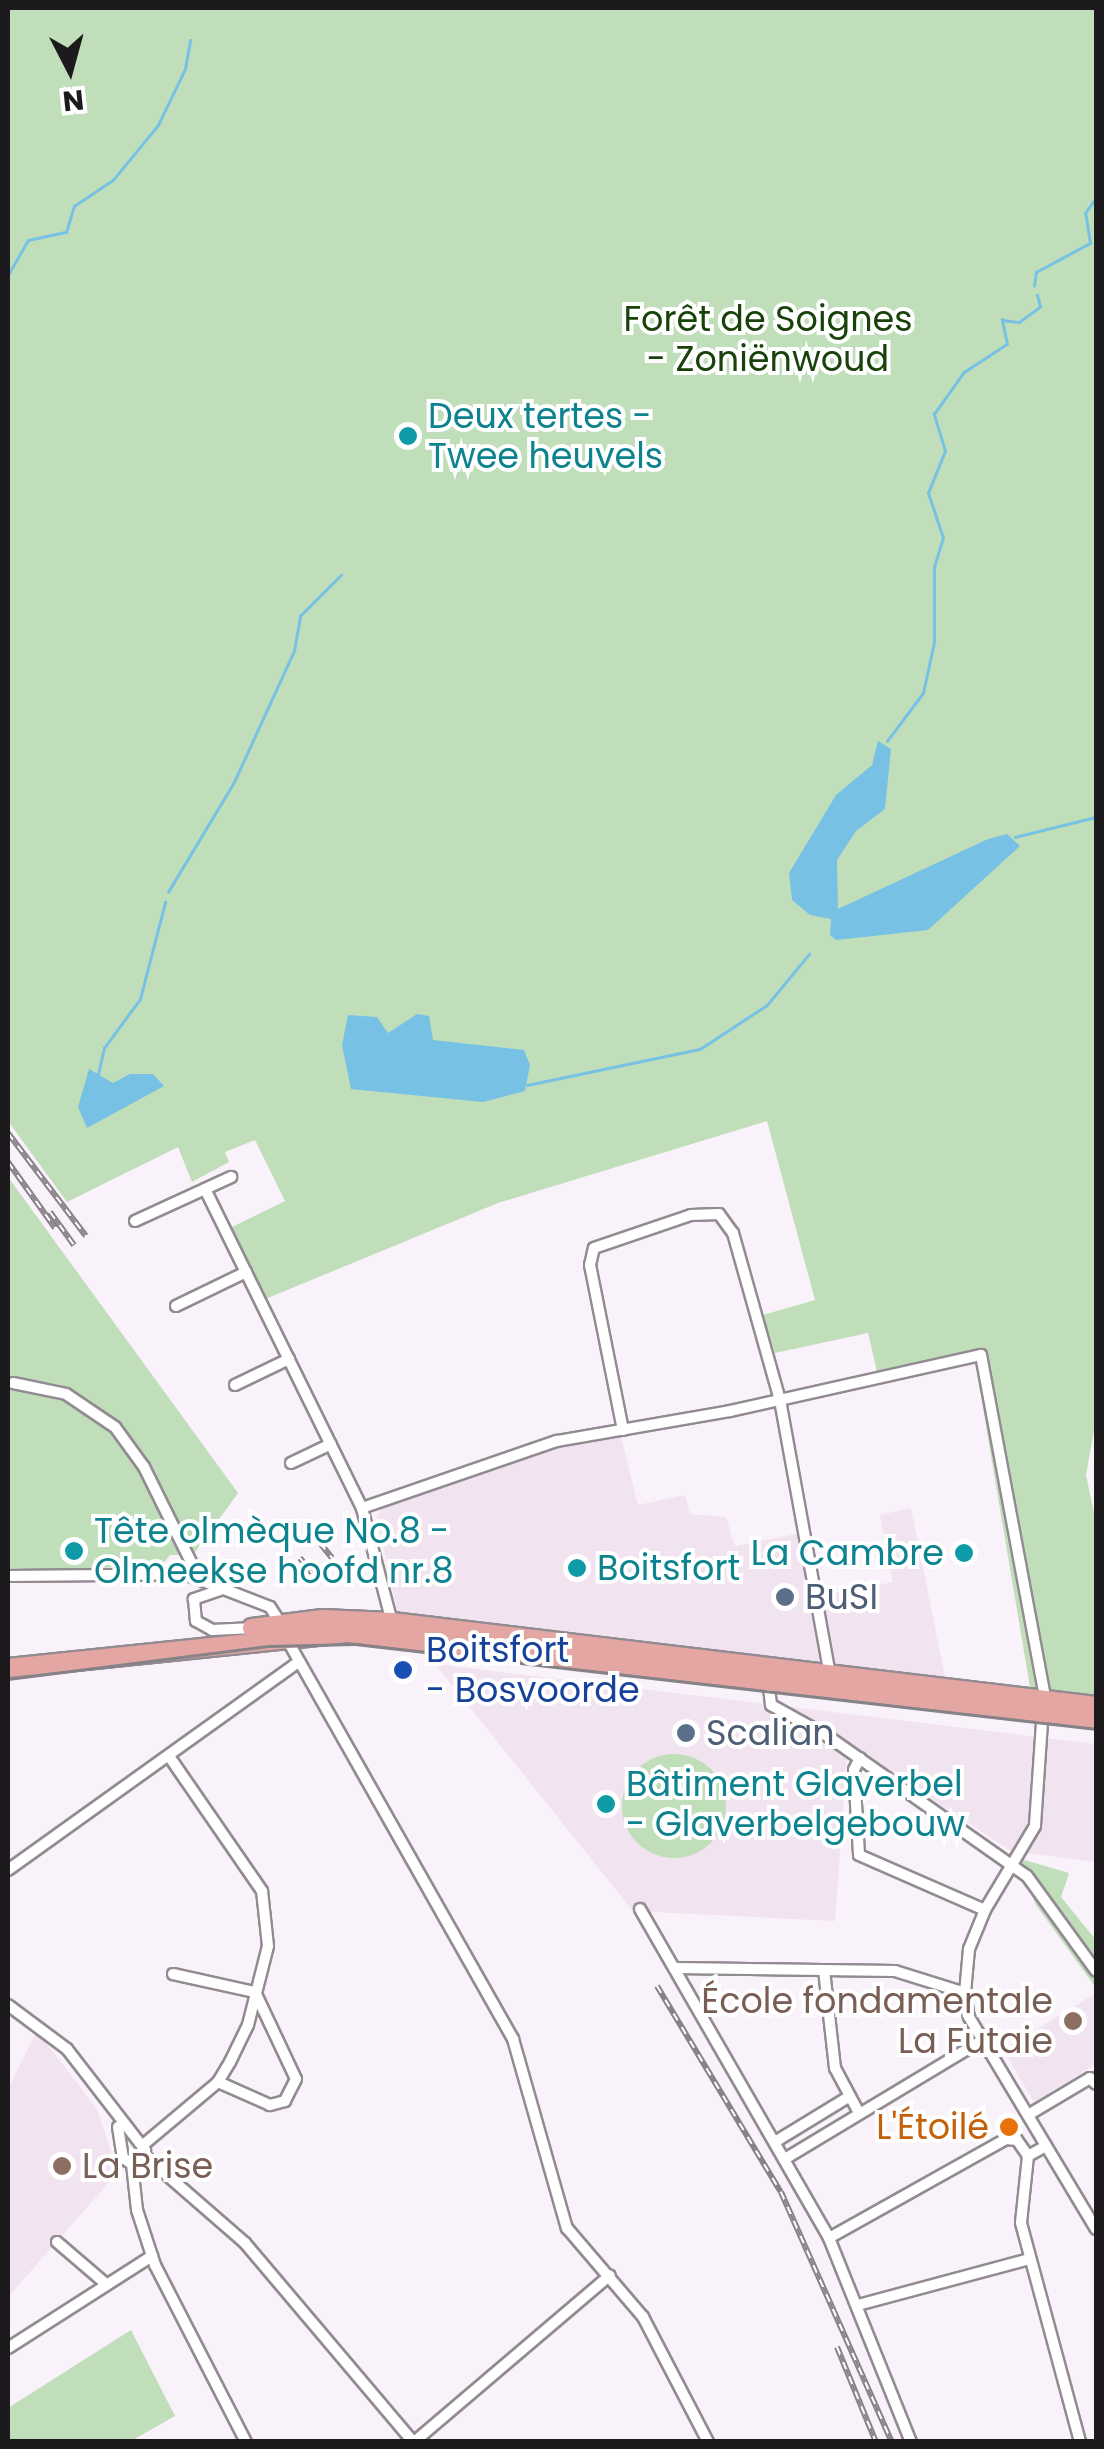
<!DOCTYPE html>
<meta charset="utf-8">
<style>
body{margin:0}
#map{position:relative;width:1104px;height:2449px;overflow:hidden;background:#faf2fa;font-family:Poppins,sans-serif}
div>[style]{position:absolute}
.built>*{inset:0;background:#f1e3f0}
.green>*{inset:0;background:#c0deb9}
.round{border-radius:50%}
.water>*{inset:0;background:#77c2e4}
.stream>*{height:2.5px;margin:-1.25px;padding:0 1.25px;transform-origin:1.25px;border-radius:1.25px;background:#77c2e4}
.roads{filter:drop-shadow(2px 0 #928b92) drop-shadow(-2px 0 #928b92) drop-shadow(0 2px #928b92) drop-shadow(0 -2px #928b92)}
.minor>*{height:10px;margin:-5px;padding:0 5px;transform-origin:5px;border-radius:5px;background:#fff}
.primary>*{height:18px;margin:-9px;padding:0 9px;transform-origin:9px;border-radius:9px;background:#e3a6a3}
.tram>*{height:2.5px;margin:-1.25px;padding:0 1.25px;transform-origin:1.25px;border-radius:1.25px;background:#878287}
.rail>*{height:6px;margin-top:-3px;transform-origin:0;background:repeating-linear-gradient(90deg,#fff 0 8px,#878287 0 16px);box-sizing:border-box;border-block:2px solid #878287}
.dots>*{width:28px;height:28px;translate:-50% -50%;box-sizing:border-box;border:5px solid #fff;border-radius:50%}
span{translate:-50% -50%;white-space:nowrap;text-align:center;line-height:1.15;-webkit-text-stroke:8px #fff;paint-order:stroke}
.park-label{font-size:35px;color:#18420a}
.culture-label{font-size:35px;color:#0d838f}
.left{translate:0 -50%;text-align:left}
.right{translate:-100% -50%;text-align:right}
.service-label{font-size:35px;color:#4e5e75}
.transit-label{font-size:35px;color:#164399}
.education-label{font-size:35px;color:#785e54}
.food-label{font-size:35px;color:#c56008}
.frame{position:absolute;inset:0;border:10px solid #1d1a1d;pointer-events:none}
.north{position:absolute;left:20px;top:20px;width:100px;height:100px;-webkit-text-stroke:8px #fff;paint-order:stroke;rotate:174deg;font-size:28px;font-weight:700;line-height:40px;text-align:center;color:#1d1a1d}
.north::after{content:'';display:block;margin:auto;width:35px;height:45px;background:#1d1a1d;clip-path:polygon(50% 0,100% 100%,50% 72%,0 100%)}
</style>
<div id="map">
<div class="built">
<div style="clip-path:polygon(620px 1432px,638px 1505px,685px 1495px,690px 1514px,726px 1517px,735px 1546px,801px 1533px,819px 1595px,893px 1582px,880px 1515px,911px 1508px,945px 1678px,399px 1621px,377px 1517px,383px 1504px,499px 1458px)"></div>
<div style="clip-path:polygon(435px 1664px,1096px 1744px,1096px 1862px,1011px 1851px,848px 1744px,835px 1921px,633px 1911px)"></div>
<div style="clip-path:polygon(1096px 1993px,1096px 2064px,1034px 2102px,1003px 2050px)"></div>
<div style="clip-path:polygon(37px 2031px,97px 2109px,118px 2172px,8px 2297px,8px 2089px)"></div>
</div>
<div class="green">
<div style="clip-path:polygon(8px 8px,1096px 8px,1096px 1419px,1086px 1475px,1096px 1522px,1096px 1695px,1030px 1687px,975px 1361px,879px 1380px,868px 1333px,775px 1353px,763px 1315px,815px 1300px,767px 1121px,498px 1203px,263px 1300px,228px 1229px,285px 1201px,255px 1140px,225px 1152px,229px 1162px,192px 1182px,178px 1147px,67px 1202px,8px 1121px)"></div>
<div style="clip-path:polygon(8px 1177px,238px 1493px,193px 1555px,170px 1555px,162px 1565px,8px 1572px)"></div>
<div class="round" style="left:622px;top:1754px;width:104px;height:104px"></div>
<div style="clip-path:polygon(1021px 1859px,1069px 1873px,1061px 1897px,1096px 1940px,1096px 1988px,1036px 1905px,1017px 1863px)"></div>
<div style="clip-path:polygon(131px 2330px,175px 2416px,131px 2441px,8px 2441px,8px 2408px)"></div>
</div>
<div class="water">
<div style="clip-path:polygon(878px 741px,891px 749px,885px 809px,856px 831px,837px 860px,838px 909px,988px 839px,1007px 834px,1020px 846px,928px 930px,836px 940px,830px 935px,831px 919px,810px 915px,792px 900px,789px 873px,836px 795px,872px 765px)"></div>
<div style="clip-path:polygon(417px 1014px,429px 1016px,433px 1040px,524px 1050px,530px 1065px,525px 1091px,483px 1102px,351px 1089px,342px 1045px,348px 1015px,377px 1017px,388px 1033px)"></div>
<div style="clip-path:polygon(89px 1069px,113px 1083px,130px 1074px,153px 1074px,164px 1086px,87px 1128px,78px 1107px)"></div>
</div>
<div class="stream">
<div style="left:8px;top:275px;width:40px;rotate:-60.3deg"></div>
<div style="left:28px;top:240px;width:39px;rotate:-12deg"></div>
<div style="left:66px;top:232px;width:27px;rotate:-73deg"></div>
<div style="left:74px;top:206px;width:47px;rotate:-33.7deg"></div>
<div style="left:113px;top:180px;width:71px;rotate:-50.7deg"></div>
<div style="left:158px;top:125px;width:62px;rotate:-64.3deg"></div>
<div style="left:185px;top:69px;width:29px;rotate:-80deg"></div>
<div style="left:1034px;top:286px;width:14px;rotate:-82deg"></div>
<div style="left:1036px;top:272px;width:61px;rotate:-28.2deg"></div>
<div style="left:1090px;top:243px;width:30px;rotate:-99deg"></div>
<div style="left:1085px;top:213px;width:19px;rotate:-54deg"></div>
<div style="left:887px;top:741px;width:60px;rotate:-53.1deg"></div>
<div style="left:923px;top:693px;width:52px;rotate:-77.8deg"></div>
<div style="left:934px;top:642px;width:75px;rotate:-90deg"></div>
<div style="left:934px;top:567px;width:30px;rotate:-73deg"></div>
<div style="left:943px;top:538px;width:47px;rotate:-108.4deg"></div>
<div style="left:928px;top:493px;width:45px;rotate:-68deg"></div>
<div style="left:945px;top:451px;width:39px;rotate:-107deg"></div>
<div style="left:934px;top:414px;width:52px;rotate:-54.5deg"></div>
<div style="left:964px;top:372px;width:51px;rotate:-33.1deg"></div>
<div style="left:1007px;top:344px;width:25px;rotate:-102deg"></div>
<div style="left:1002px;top:320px;width:17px;rotate:7deg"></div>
<div style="left:1019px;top:322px;width:26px;rotate:-36deg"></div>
<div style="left:1040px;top:307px;width:12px;rotate:-104deg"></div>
<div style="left:1015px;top:837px;width:83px;rotate:-13.9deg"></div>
<div style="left:168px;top:892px;width:128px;rotate:-59deg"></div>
<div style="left:234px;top:782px;width:144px;rotate:-65.4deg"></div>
<div style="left:294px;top:651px;width:36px;rotate:-80deg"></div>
<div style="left:300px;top:616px;width:58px;rotate:-45deg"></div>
<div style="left:98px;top:1074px;width:27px;rotate:-77deg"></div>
<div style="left:104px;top:1048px;width:61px;rotate:-53.7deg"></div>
<div style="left:140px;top:999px;width:100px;rotate:-75.5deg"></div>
<div style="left:527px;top:1085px;width:177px;rotate:-11.8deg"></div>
<div style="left:700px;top:1049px;width:80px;rotate:-33.3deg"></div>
<div style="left:767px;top:1005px;width:66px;rotate:-50.5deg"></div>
</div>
<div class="roads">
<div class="minor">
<div style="left:205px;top:1189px;width:356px;rotate:63.8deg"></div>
<div style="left:362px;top:1508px;width:118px;rotate:75.3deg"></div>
<div style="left:135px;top:1221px;width:106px;rotate:-24.6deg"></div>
<div style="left:176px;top:1306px;width:78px;rotate:-25.9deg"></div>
<div style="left:13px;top:1383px;width:54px;rotate:11.7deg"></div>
<div style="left:66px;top:1394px;width:59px;rotate:34deg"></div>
<div style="left:115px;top:1427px;width:49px;rotate:54.1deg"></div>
<div style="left:144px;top:1467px;width:108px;rotate:63.7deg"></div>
<div style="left:235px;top:1385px;width:60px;rotate:-25.7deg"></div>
<div style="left:623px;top:1430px;width:168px;rotate:-101.3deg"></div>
<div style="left:590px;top:1265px;width:17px;rotate:-77deg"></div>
<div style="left:594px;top:1248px;width:102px;rotate:-18.8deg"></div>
<div style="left:691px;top:1215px;width:28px;rotate:-2deg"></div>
<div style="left:719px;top:1214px;width:24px;rotate:54deg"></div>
<div style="left:733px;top:1233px;width:173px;rotate:74.3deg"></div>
<div style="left:780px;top:1400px;width:280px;rotate:79.7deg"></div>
<div style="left:291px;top:1463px;width:44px;rotate:-25.4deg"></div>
<div style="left:362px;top:1508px;width:206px;rotate:-19deg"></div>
<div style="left:557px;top:1441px;width:176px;rotate:-9.8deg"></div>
<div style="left:730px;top:1411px;width:257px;rotate:-12.6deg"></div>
<div style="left:981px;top:1355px;width:344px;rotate:79.4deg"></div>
<div style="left:1044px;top:1693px;width:133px;rotate:93.9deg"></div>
<div style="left:1035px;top:1826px;width:98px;rotate:120.8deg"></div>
<div style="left:985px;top:1910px;width:42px;rotate:112.3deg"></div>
<div style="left:969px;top:1949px;width:44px;rotate:95.2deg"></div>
<div style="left:965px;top:1993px;width:24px;rotate:81deg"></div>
<div style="left:969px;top:2017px;width:247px;rotate:59.1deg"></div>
<div style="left:8px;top:1576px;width:177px;rotate:-0.6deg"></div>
<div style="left:185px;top:1574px;width:91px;rotate:21.2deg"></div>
<div style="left:270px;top:1607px;width:20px;rotate:57deg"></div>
<div style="left:220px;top:1590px;width:28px;rotate:161deg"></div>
<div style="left:194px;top:1599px;width:22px;rotate:85deg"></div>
<div style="left:196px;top:1621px;width:18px;rotate:29deg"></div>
<div style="left:212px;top:1630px;width:42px;rotate:-2.7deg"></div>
<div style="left:285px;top:1636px;width:463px;rotate:60.5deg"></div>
<div style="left:513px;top:2039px;width:197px;rotate:74.1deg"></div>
<div style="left:567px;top:2228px;width:117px;rotate:49.5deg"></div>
<div style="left:643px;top:2317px;width:141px;rotate:62.5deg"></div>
<div style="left:768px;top:1680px;width:25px;rotate:83deg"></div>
<div style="left:771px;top:1705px;width:66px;rotate:28.9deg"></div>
<div style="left:829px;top:1737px;width:242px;rotate:35.1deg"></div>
<div style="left:1027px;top:1876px;width:117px;rotate:54deg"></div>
<div style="left:860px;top:1758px;width:13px;rotate:117deg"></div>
<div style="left:854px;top:1770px;width:85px;rotate:86.6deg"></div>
<div style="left:859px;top:1855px;width:137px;rotate:23.6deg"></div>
<div style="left:8px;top:1870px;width:354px;rotate:-35.6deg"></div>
<div style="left:640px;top:1909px;width:379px;rotate:60.1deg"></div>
<div style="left:829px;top:2238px;width:220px;rotate:68.1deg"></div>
<div style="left:676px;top:1968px;width:219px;rotate:0.8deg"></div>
<div style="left:895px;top:1971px;width:73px;rotate:17.4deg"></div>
<div style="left:824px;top:1970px;width:99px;rotate:83.6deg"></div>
<div style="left:835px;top:2068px;width:51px;rotate:61.9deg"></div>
<div style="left:173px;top:1974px;width:84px;rotate:12.4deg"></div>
<div style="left:255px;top:1992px;width:96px;rotate:64.8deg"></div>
<div style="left:296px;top:2079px;width:25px;rotate:117deg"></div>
<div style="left:285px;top:2101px;width:16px;rotate:165deg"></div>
<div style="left:270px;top:2105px;width:57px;rotate:-156.1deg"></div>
<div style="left:8px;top:2005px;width:74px;rotate:36.7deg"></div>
<div style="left:67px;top:2049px;width:128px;rotate:52.3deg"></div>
<div style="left:1028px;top:2115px;width:72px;rotate:-30.8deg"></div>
<div style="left:1090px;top:2078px;width:8px;rotate:45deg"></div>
<div style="left:118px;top:2127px;width:31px;rotate:81deg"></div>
<div style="left:123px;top:2158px;width:11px;rotate:34deg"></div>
<div style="left:778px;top:2140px;width:84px;rotate:-31.4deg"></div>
<div style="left:143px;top:2145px;width:98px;rotate:-40deg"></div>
<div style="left:218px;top:2082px;width:23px;rotate:-59deg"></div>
<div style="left:230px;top:2062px;width:41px;rotate:-64.1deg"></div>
<div style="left:248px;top:2025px;width:81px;rotate:-75.8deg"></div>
<div style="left:268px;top:1946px;width:55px;rotate:-96.2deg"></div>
<div style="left:262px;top:1891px;width:164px;rotate:-124.6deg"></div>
<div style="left:1046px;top:2146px;width:21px;rotate:151deg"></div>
<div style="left:1028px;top:2156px;width:67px;rotate:96deg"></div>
<div style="left:1021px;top:2223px;width:227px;rotate:74.9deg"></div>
<div style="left:145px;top:2156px;width:133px;rotate:41deg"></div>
<div style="left:245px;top:2243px;width:260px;rotate:49.8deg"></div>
<div style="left:788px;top:2157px;width:227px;rotate:-31deg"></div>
<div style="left:132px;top:2164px;width:46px;rotate:83.8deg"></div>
<div style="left:137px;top:2210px;width:58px;rotate:71.9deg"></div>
<div style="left:155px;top:2265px;width:199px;rotate:62.8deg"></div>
<div style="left:829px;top:2238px;width:203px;rotate:-29.2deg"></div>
<div style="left:1006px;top:2139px;width:11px;rotate:5deg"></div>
<div style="left:1017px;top:2140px;width:19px;rotate:55deg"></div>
<div style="left:57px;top:2242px;width:65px;rotate:40.6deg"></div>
<div style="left:858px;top:2305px;width:178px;rotate:-15deg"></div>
<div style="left:8px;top:2348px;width:171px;rotate:-32.6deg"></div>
<div style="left:414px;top:2442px;width:257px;rotate:-40.4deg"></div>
</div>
<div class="primary">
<div style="left:252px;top:1628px;width:71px;rotate:-7.3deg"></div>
<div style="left:322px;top:1619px;width:70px;rotate:2.5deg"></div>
<div style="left:392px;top:1622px;width:709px;rotate:6.8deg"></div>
<div style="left:8px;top:1668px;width:343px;rotate:-5.9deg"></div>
<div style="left:349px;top:1633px;width:752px;rotate:6.57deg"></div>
</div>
</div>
<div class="tram">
<div style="left:8px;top:1679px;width:264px;rotate:-7.2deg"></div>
<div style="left:270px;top:1646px;width:85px;rotate:-1.3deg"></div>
<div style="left:355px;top:1644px;width:746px;rotate:6.54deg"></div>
</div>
<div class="rail">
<div style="left:8px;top:1133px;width:129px;rotate:52.9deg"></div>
<div style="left:8px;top:1162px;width:81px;rotate:54.5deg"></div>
<div style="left:50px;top:1212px;width:41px;rotate:54deg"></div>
<div style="left:320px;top:1543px;width:19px;rotate:51deg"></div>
<div style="left:300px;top:1558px;width:19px;rotate:51deg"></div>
<div style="left:657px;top:1986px;width:240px;rotate:59deg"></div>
<div style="left:781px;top:2192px;width:274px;rotate:66.1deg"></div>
<div style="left:837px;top:2347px;width:103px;rotate:67.7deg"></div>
</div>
<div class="dots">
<div style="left:408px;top:436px;background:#0f9aa8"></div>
<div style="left:74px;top:1551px;background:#0f9aa8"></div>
<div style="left:964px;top:1553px;background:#0f9aa8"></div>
<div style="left:577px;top:1568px;background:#0f9aa8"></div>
<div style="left:785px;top:1597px;background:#5c6f8a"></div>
<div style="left:403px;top:1670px;background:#1a4fb4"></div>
<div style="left:686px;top:1733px;background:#5c6f8a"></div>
<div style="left:606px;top:1804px;background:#0f9aa8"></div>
<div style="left:1073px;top:2021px;background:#8d6e63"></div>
<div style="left:1009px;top:2127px;background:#e8710a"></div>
<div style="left:62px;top:2166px;background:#8d6e63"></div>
</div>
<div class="park-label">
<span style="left:768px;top:339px">Forêt de Soignes<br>- Zoniënwoud</span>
</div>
<div class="culture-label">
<span class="left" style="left:428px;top:436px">Deux tertes -<br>Twee heuvels</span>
<span class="left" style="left:94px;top:1551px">Tête olmèque No.8 -<br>Olmeekse hoofd nr.8</span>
<span class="right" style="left:944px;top:1553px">La Cambre</span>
<span class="left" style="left:597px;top:1568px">Boitsfort</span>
<span class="left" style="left:626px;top:1804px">Bâtiment Glaverbel<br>- Glaverbelgebouw</span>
</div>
<div class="service-label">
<span class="left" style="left:805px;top:1597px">BuSI</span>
<span class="left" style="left:706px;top:1733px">Scalian</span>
</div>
<div class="transit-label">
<span class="left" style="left:426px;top:1670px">Boitsfort<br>- Bosvoorde</span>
</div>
<div class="education-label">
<span class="right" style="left:1053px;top:2021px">École fondamentale<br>La Futaie</span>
<span class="left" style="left:82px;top:2166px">La Brise</span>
</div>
<div class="food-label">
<span class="right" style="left:989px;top:2127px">L'Étoilé</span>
</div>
<div class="frame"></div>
<div class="north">N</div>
</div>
